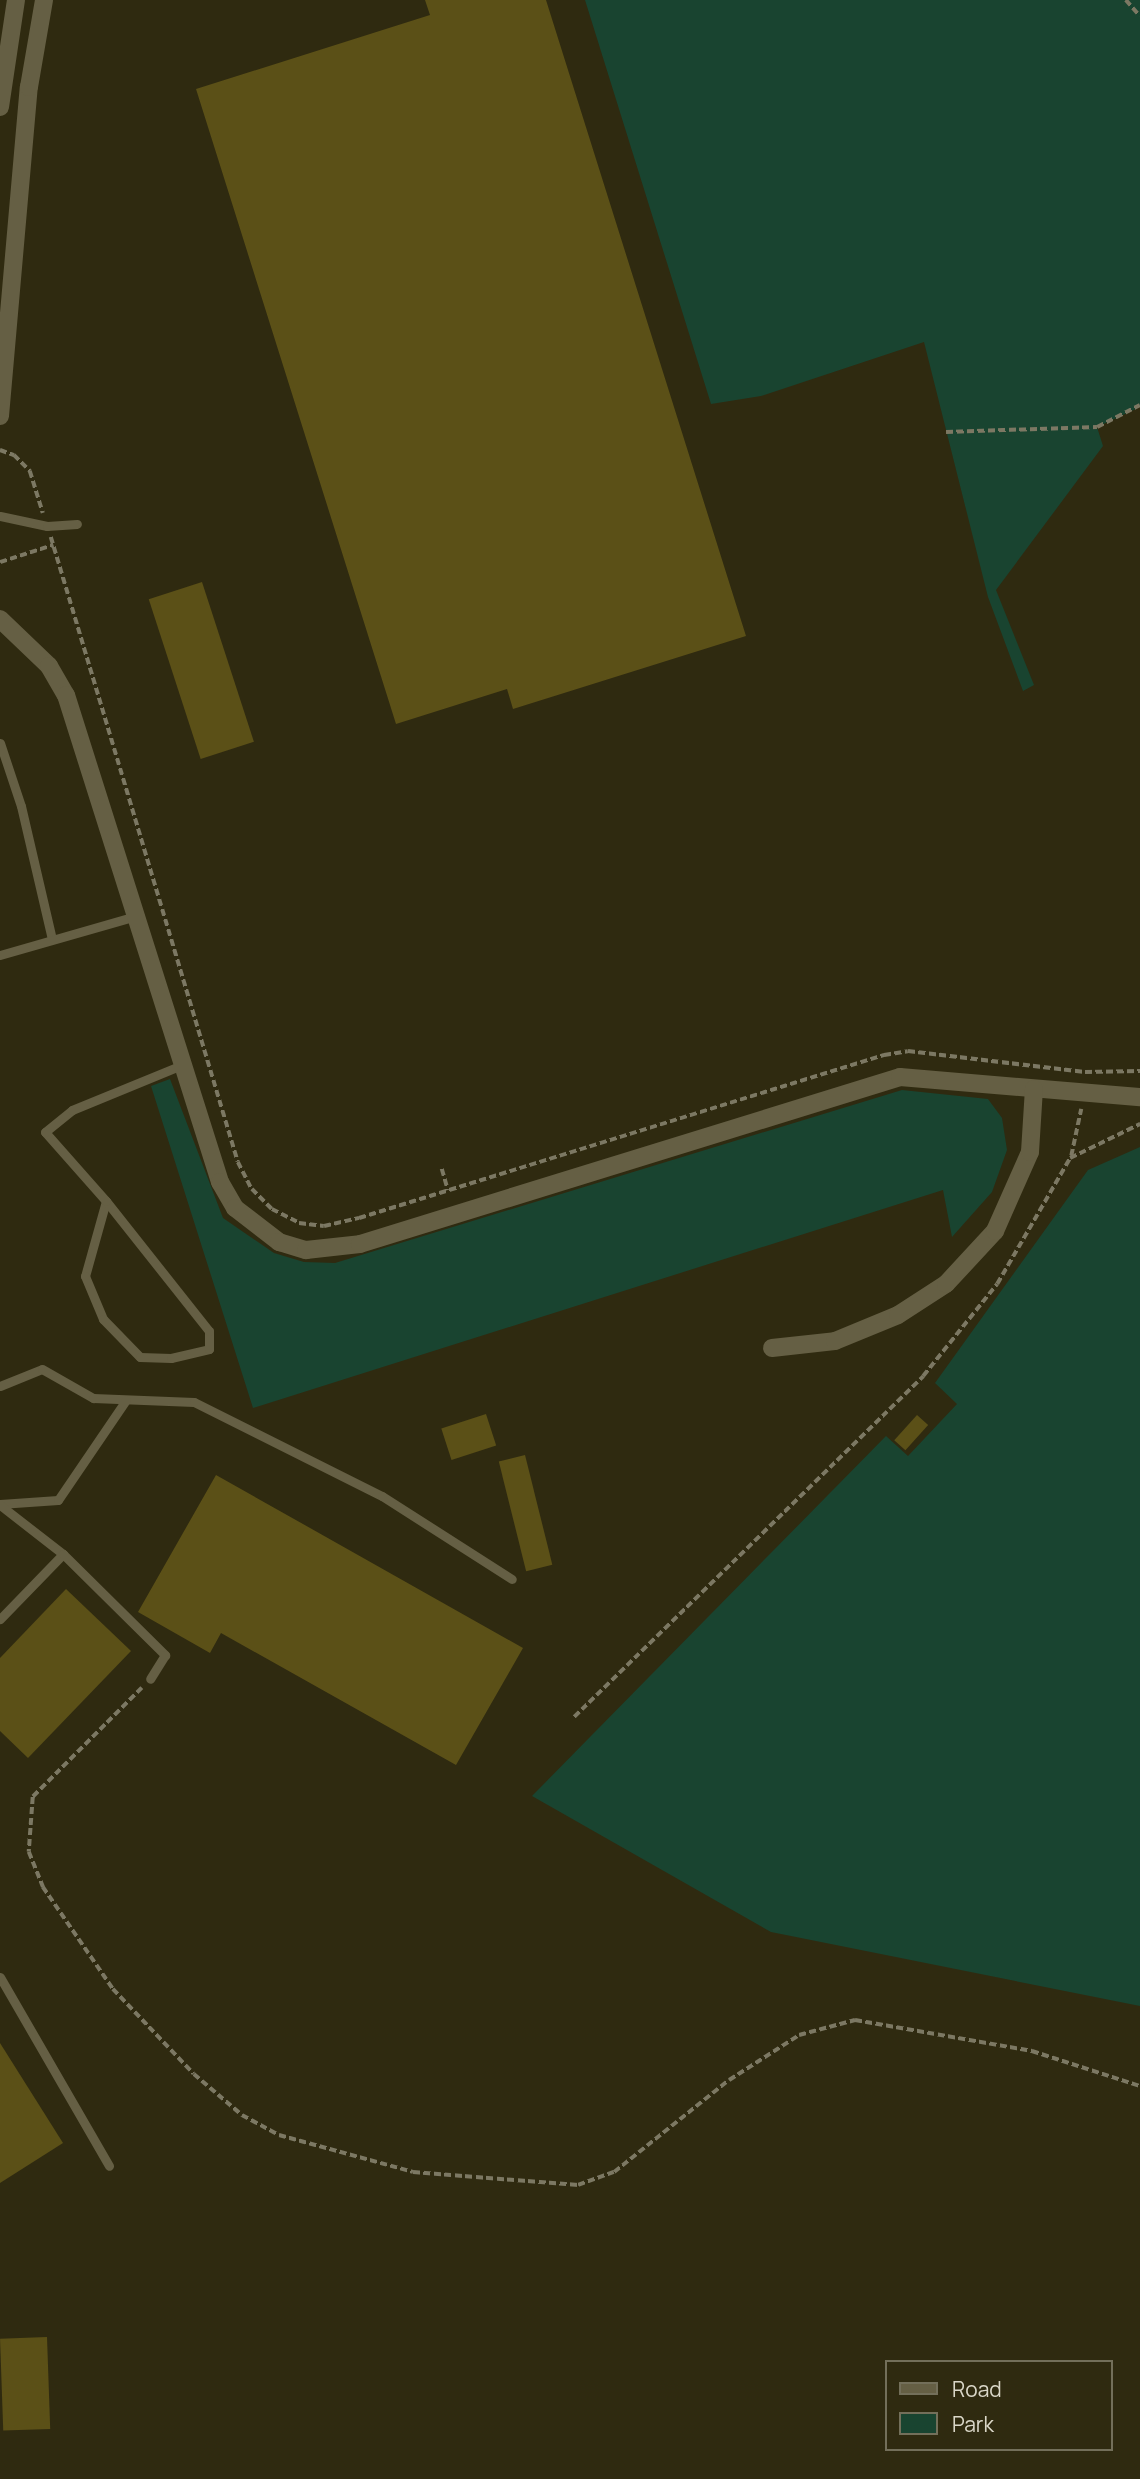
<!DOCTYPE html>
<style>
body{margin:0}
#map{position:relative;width:1140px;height:2479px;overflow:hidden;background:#2f2a10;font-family:Manrope,sans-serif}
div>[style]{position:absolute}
.green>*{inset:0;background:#194430}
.building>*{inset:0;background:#5b5017;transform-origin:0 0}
.path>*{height:3.5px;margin-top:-1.75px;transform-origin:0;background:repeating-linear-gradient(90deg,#7c7863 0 7px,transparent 0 10.5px)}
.lane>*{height:9px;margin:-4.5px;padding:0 4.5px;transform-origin:4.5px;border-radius:4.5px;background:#655f44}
.street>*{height:18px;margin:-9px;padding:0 9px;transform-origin:9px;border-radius:9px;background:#655f44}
span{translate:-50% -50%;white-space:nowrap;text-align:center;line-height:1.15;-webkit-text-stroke:7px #2f2a10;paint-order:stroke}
.legend{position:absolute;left:885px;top:2360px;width:228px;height:91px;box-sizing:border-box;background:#2f2a10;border:2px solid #736f5a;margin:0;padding:9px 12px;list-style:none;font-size:21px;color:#dad7c8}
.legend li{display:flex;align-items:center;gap:14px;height:35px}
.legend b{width:35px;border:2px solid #736f5a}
</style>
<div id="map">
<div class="green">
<div style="clip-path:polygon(585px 0,1140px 0,1140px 407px,1097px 427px,1103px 446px,996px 590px,1034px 685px,1023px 691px,988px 597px,924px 342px,761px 396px,711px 404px)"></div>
<div style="clip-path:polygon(170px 1079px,223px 1218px,274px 1253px,304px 1262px,335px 1263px,902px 1090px,988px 1099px,1002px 1118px,1007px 1150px,992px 1192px,952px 1237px,943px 1190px,253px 1408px,151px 1086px)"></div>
<div style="clip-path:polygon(1140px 1147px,1140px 2006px,771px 1932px,532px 1796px,886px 1436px,908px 1456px,957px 1404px,935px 1383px,1088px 1170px)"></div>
</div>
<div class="building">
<div style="clip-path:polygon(425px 0,546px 0,746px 636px,513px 709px,507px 689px,396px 724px,196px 89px,430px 15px)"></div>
<div style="left:202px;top:582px;width:168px;height:56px;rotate:72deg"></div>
<div style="left:486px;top:1414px;width:33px;height:47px;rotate:72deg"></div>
<div style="left:917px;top:1415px;width:15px;height:34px;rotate:42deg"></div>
<div style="left:525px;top:1455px;width:113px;height:27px;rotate:76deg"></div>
<div style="clip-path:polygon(216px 1475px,523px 1648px,456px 1765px,221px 1633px,210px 1653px,138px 1612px)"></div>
<div style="clip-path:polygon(66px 1589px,131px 1651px,28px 1758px,0 1731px,0 1658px)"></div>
<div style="clip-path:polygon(0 2043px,63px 2143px,0 2183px)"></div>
<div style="left:47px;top:2337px;width:92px;height:47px;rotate:88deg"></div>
</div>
<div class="path">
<div style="left:1126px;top:0;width:21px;rotate:49deg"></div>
<div style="left:946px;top:432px;width:151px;rotate:-1.9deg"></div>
<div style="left:1097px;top:427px;width:48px;rotate:-27.1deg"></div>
<div style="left:0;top:450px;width:15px;rotate:20deg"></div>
<div style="left:14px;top:455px;width:23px;rotate:45deg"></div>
<div style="left:30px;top:471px;width:44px;rotate:72.8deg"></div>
<div style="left:51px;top:537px;width:652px;rotate:73.34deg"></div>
<div style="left:238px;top:1162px;width:30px;rotate:63deg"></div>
<div style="left:252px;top:1189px;width:28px;rotate:45deg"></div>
<div style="left:272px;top:1209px;width:30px;rotate:27deg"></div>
<div style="left:299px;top:1223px;width:25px;rotate:7deg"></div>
<div style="left:324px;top:1226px;width:36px;rotate:-13deg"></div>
<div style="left:359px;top:1218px;width:550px;rotate:-17.25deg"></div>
<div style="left:884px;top:1055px;width:24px;rotate:-9deg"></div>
<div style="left:908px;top:1051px;width:178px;rotate:6.8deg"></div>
<div style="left:1085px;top:1072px;width:55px;rotate:-1deg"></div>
<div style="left:0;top:562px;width:56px;rotate:-17.8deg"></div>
<div style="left:1071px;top:1156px;width:48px;rotate:-78deg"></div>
<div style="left:442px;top:1169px;width:22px;rotate:74deg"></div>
<div style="left:142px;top:1688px;width:154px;rotate:135deg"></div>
<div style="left:33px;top:1797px;width:55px;rotate:94.2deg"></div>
<div style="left:29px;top:1852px;width:38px;rotate:68deg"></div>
<div style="left:43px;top:1887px;width:124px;rotate:55.5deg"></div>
<div style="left:113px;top:1989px;width:117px;rotate:46.4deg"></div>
<div style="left:194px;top:2074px;width:63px;rotate:40.5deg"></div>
<div style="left:242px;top:2115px;width:42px;rotate:28.4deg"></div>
<div style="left:279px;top:2135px;width:139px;rotate:15.4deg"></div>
<div style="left:413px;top:2172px;width:166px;rotate:4.5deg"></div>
<div style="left:578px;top:2185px;width:38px;rotate:-20deg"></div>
<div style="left:614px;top:2172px;width:147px;rotate:-38.7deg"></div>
<div style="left:729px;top:2080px;width:83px;rotate:-32.7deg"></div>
<div style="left:799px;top:2035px;width:58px;rotate:-15deg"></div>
<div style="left:855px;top:2020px;width:180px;rotate:9.9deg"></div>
<div style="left:1032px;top:2051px;width:114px;rotate:18deg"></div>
<div style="left:574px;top:1717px;width:488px;rotate:-44.3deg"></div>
<div style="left:923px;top:1376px;width:118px;rotate:-51.2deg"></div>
<div style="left:997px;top:1284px;width:146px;rotate:-59.9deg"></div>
<div style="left:1070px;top:1158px;width:78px;rotate:-25.9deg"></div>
</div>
<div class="lane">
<div style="left:0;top:516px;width:48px;rotate:12deg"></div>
<div style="left:47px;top:526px;width:30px;rotate:-4deg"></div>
<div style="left:0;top:743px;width:66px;rotate:71.6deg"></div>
<div style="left:21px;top:806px;width:137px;rotate:76.9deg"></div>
<div style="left:0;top:955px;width:141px;rotate:-16deg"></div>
<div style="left:106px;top:1201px;width:78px;rotate:105.6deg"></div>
<div style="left:85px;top:1276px;width:47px;rotate:67.3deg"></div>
<div style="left:103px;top:1319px;width:53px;rotate:45.8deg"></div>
<div style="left:140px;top:1357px;width:31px;rotate:2deg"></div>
<div style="left:171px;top:1358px;width:39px;rotate:-13deg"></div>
<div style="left:209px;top:1349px;width:18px;rotate:-90deg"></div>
<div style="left:209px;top:1331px;width:166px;rotate:-128.4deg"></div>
<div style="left:106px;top:1201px;width:92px;rotate:-131.5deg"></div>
<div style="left:45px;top:1132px;width:35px;rotate:-39deg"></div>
<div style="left:72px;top:1110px;width:121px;rotate:-22.3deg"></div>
<div style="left:0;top:1386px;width:45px;rotate:-22deg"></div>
<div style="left:42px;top:1369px;width:59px;rotate:29.6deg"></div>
<div style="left:93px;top:1398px;width:101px;rotate:2.3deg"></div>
<div style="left:194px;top:1402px;width:210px;rotate:26.6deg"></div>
<div style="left:382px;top:1496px;width:154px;rotate:32.6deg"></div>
<div style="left:0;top:1504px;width:58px;rotate:-3.9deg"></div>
<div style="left:58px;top:1500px;width:121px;rotate:-55.8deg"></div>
<div style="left:0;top:1505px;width:80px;rotate:37.9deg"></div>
<div style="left:63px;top:1554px;width:91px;rotate:134.1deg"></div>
<div style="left:63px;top:1554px;width:144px;rotate:44.7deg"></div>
<div style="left:165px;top:1655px;width:28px;rotate:122deg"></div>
<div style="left:0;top:1977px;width:218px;rotate:60deg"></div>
</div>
<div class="street">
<div style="left:0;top:107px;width:108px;rotate:-81.5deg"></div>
<div style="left:0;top:416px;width:330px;rotate:-85deg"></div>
<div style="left:29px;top:87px;width:88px;rotate:-80.2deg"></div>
<div style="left:0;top:619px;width:68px;rotate:43.8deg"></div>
<div style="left:49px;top:666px;width:34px;rotate:60deg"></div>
<div style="left:66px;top:695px;width:511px;rotate:72.45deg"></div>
<div style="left:220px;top:1182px;width:30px;rotate:60deg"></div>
<div style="left:235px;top:1208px;width:56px;rotate:37.7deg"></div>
<div style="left:279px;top:1242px;width:28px;rotate:17deg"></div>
<div style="left:306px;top:1250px;width:54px;rotate:-6.3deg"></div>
<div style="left:360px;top:1244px;width:565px;rotate:-17.18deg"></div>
<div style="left:900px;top:1077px;width:241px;rotate:4.8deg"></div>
<div style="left:772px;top:1348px;width:63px;rotate:-6.3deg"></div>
<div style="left:835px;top:1341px;width:68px;rotate:-22.4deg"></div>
<div style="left:898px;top:1315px;width:57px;rotate:-32.9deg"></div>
<div style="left:946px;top:1284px;width:72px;rotate:-47.2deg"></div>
<div style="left:995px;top:1231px;width:86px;rotate:-66.1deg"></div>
<div style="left:1030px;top:1152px;width:63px;rotate:-86.4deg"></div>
</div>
<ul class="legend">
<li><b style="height:9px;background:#655f44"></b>Road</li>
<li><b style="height:19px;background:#194430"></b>Park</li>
</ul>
</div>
